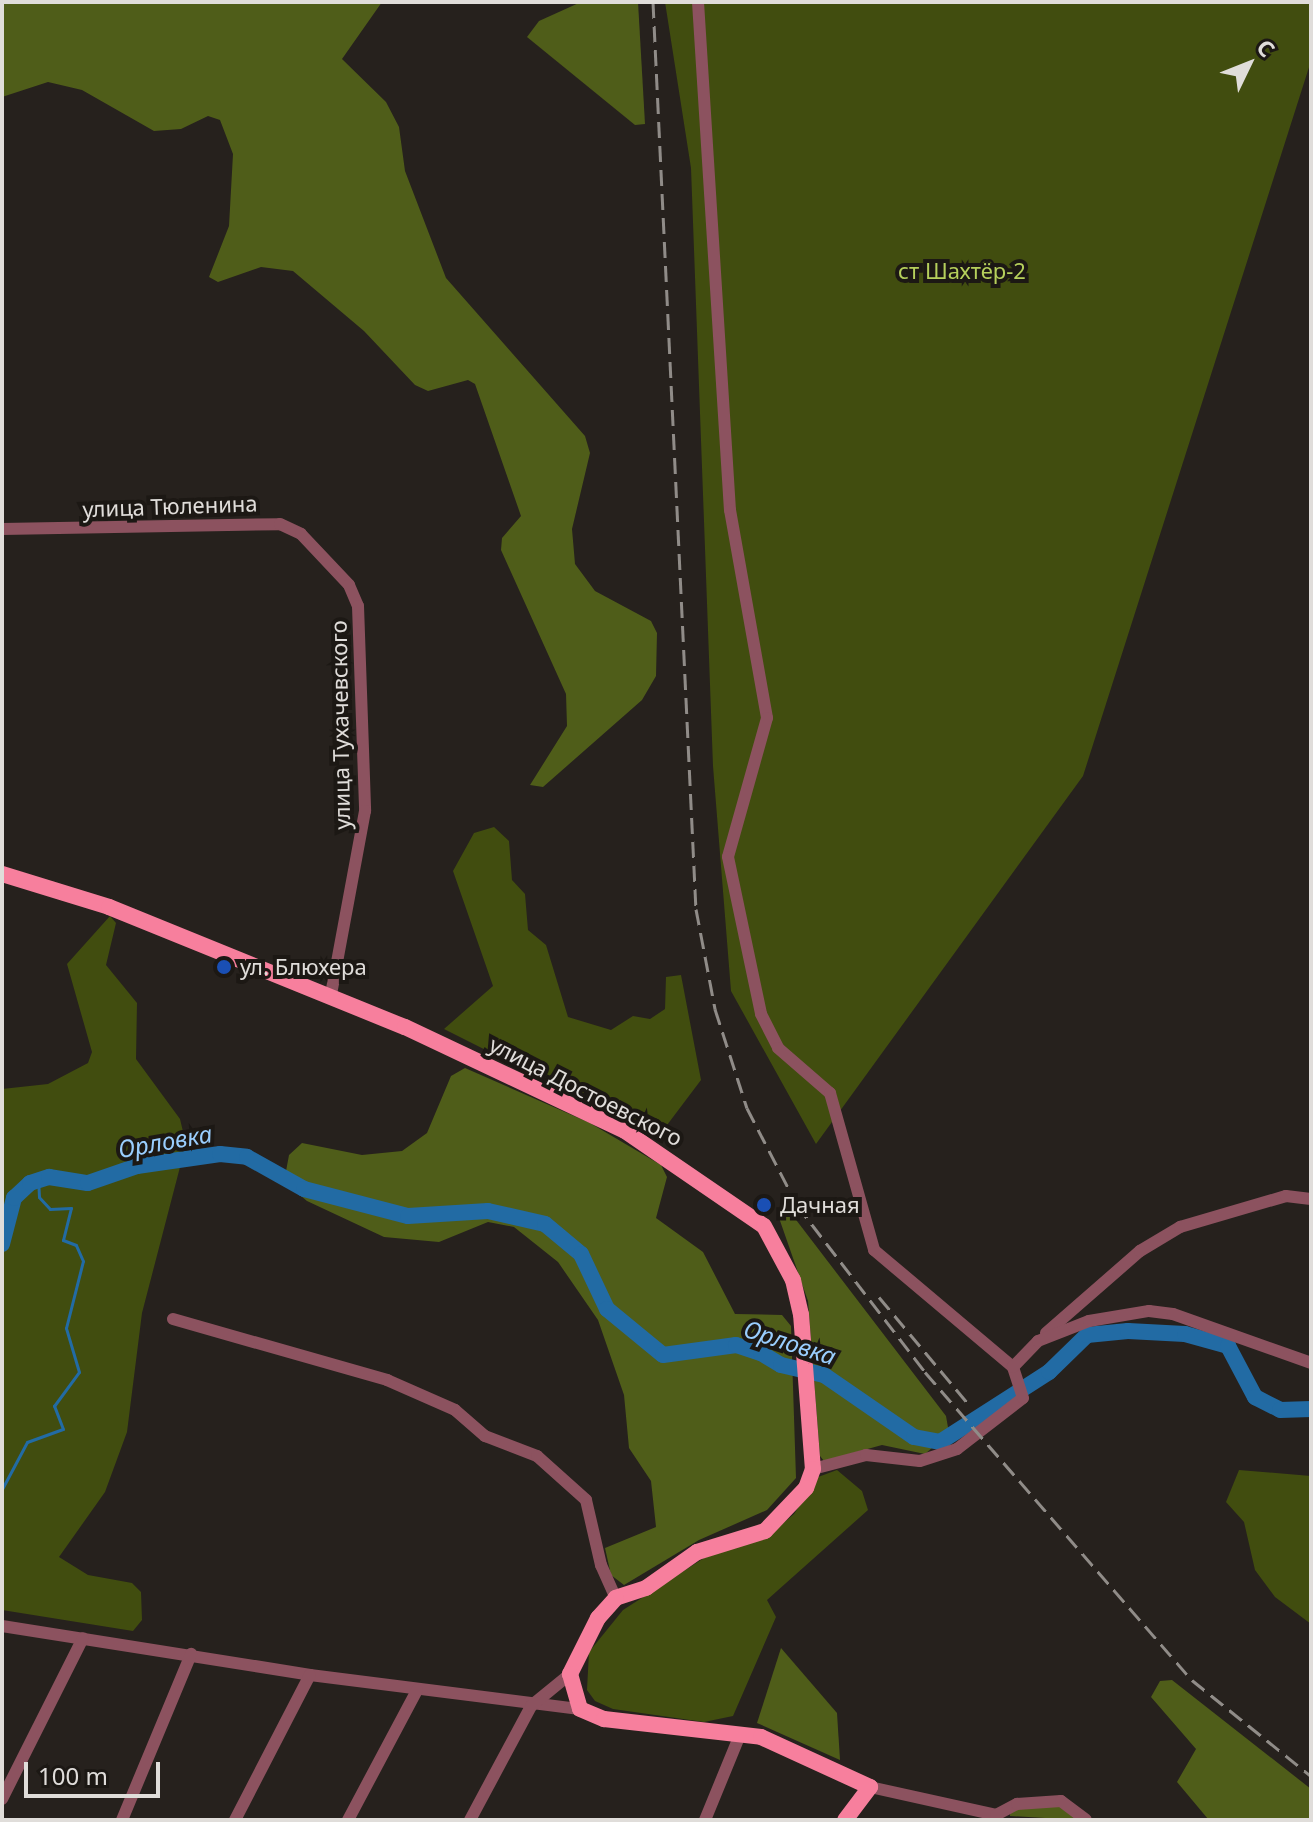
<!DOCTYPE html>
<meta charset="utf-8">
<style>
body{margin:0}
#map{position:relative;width:1313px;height:1822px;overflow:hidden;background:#26211d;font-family:"Noto Sans",sans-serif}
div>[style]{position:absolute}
.green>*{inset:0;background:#414d0f}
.forest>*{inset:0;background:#4f5d19}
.stream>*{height:3px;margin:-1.5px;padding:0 1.5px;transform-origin:1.5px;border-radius:1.5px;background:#226ba4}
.river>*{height:16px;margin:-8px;padding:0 8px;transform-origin:8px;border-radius:8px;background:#226ba4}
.minor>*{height:12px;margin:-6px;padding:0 6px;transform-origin:6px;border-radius:6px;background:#8c525f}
.major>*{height:16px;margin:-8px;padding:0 8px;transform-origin:8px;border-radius:8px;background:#f77f9d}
.rail>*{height:3px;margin-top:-1.5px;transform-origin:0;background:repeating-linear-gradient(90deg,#908c88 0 16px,transparent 0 24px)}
.dots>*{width:22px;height:22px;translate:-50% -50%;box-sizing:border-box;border:4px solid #1c1814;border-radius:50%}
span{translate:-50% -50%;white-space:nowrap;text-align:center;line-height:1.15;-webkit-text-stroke:8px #1c1814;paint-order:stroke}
.park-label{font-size:22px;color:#b6d05c}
.street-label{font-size:22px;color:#e0ddda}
.poi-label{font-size:22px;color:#e0ddda}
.left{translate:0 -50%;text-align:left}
.water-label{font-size:24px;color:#9acefe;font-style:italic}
.frame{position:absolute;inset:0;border:4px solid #e0ddda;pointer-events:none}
.north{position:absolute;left:1209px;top:24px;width:80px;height:80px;-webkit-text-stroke:6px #1c1814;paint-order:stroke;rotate:47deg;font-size:22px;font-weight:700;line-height:32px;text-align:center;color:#e0ddda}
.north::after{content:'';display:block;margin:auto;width:28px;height:36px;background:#e0ddda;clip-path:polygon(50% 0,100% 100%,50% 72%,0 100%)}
.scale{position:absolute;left:24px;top:1762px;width:136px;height:36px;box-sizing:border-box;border:4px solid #e0ddda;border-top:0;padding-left:10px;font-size:24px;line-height:28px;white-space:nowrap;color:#e0ddda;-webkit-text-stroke:6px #1c1814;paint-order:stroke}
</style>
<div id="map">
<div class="green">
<div style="clip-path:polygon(665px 2px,1311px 2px,1311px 61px,1083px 776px,816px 1144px,731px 991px,713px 766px,691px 168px)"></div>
<div style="clip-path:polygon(494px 827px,509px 841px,512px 880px,525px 894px,528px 930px,546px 945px,568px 1017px,611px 1030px,633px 1016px,650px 1019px,665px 1009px,666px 977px,681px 975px,701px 1080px,661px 1133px,652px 1134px,444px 1029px,493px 986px,453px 871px,474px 833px)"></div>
<div style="clip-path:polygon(110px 916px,116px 923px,106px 965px,137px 1003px,136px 1059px,180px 1119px,186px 1144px,142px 1313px,127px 1432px,105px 1492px,59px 1557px,88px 1575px,132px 1583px,141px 1592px,142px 1620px,133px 1631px,2px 1610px,2px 1089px,48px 1084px,88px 1063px,92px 1052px,67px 964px)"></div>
<div style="clip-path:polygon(837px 1470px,862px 1491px,868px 1510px,767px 1600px,776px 1617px,733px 1716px,704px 1722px,613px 1709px,595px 1701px,587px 1690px,589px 1652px,623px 1610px,704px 1558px,767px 1537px,794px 1514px,818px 1477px)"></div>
<div style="clip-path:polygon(1239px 1470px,1311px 1476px,1311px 1624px,1275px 1597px,1255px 1570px,1244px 1522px,1226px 1502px)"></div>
</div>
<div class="forest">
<div style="clip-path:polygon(2px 2px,382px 2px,342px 59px,386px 102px,399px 127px,405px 171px,446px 278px,585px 436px,590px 453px,572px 529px,575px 564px,595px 591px,651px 621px,657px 633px,656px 676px,642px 700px,543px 787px,530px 785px,567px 726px,566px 694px,501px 550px,502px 538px,521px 516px,475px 384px,468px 380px,428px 391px,415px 385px,364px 331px,293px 271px,261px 267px,218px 282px,209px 277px,229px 226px,233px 154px,220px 120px,208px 116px,181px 129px,154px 131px,82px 90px,48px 82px,2px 97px)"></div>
<div style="clip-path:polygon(581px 2px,638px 2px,645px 124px,635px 125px,527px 37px,539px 21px)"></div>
<div style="clip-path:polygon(465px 1068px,590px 1123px,661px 1165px,667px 1177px,656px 1218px,703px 1252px,735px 1314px,782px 1315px,791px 1326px,796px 1478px,767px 1510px,699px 1540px,624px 1585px,611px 1575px,605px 1548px,656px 1527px,651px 1481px,629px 1448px,624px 1395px,598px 1320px,558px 1262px,514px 1227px,488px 1222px,439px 1242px,384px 1237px,307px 1201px,284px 1182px,289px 1155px,302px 1143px,362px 1155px,402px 1151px,427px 1133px,451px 1076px)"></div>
<div style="clip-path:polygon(787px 1208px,946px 1416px,949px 1433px,925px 1454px,882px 1445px,824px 1461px,820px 1456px,808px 1301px,778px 1215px)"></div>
<div style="clip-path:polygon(781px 1648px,837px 1713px,840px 1760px,757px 1723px)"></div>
<div style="clip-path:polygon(1172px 1680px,1311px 1789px,1311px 1820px,1208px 1819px,1177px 1782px,1196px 1749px,1151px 1697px,1160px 1681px)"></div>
<div style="clip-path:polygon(1056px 1804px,1078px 1820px,1010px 1816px,1010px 1810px)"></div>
</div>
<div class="stream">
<div style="left:2px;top:1489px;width:53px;rotate:-62deg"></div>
<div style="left:27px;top:1442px;width:38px;rotate:-20deg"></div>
<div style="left:63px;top:1429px;width:25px;rotate:-111deg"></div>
<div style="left:54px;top:1406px;width:42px;rotate:-53.7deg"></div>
<div style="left:79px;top:1372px;width:46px;rotate:-106.5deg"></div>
<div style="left:66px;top:1328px;width:69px;rotate:-75.8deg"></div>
<div style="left:83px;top:1261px;width:17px;rotate:-114deg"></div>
<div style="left:76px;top:1245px;width:14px;rotate:-159deg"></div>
<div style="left:63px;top:1240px;width:33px;rotate:-76deg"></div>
<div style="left:71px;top:1208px;width:21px;rotate:177deg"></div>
<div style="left:50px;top:1209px;width:16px;rotate:-133deg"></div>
<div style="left:39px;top:1197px;width:17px;rotate:-93deg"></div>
</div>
<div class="river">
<div style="left:2px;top:1244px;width:48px;rotate:-75.4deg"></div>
<div style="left:14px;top:1198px;width:22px;rotate:-43deg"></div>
<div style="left:30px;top:1183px;width:20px;rotate:-18deg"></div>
<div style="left:49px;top:1177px;width:39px;rotate:9deg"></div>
<div style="left:88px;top:1183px;width:52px;rotate:-19.1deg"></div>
<div style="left:137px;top:1166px;width:84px;rotate:-8.2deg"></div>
<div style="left:220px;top:1154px;width:27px;rotate:6deg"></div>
<div style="left:247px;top:1157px;width:65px;rotate:29.3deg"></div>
<div style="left:304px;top:1189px;width:107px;rotate:14.6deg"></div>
<div style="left:408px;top:1216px;width:80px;rotate:-3.6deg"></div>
<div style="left:488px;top:1211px;width:58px;rotate:12.8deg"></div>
<div style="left:545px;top:1224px;width:47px;rotate:39.8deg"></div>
<div style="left:581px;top:1254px;width:61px;rotate:64.7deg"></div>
<div style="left:607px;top:1309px;width:72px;rotate:39.4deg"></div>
<div style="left:663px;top:1355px;width:74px;rotate:-7.8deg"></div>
<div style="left:736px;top:1345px;width:26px;rotate:18deg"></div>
<div style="left:761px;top:1353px;width:23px;rotate:31deg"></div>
<div style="left:781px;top:1365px;width:44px;rotate:13.1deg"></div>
<div style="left:824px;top:1375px;width:109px;rotate:34.6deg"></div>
<div style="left:914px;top:1437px;width:26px;rotate:11deg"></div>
<div style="left:940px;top:1442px;width:130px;rotate:-32.7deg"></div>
<div style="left:1049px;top:1372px;width:53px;rotate:-44.2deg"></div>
<div style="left:1087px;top:1335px;width:41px;rotate:-5.6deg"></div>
<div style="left:1128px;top:1331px;width:57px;rotate:3deg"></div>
<div style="left:1185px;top:1334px;width:45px;rotate:15.6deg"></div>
<div style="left:1228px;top:1346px;width:58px;rotate:62.1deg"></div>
<div style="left:1255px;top:1397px;width:28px;rotate:27deg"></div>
<div style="left:1280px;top:1410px;width:31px;rotate:-2deg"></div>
</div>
<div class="minor">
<div style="left:698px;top:2px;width:509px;rotate:86.4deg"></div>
<div style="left:730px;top:510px;width:211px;rotate:79.9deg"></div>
<div style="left:767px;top:718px;width:144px;rotate:105.7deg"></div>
<div style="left:728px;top:857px;width:160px;rotate:78.1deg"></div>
<div style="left:761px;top:1014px;width:38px;rotate:63deg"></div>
<div style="left:778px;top:1048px;width:69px;rotate:40.9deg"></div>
<div style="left:830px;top:1093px;width:163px;rotate:74.3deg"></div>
<div style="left:874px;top:1250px;width:182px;rotate:40.1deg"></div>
<div style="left:2px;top:529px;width:278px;rotate:-1deg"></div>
<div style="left:280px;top:524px;width:23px;rotate:25deg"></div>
<div style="left:301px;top:534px;width:70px;rotate:46.7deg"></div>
<div style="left:349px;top:585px;width:23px;rotate:67deg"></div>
<div style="left:358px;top:606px;width:205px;rotate:88deg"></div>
<div style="left:365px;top:811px;width:186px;rotate:100.5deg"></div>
<div style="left:173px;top:1319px;width:223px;rotate:15.9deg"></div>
<div style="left:387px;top:1380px;width:74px;rotate:23.8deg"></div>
<div style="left:455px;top:1410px;width:40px;rotate:41deg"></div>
<div style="left:485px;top:1436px;width:56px;rotate:21deg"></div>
<div style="left:537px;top:1456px;width:66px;rotate:41.9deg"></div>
<div style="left:586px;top:1500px;width:67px;rotate:77deg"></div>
<div style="left:601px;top:1565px;width:36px;rotate:66deg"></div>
<div style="left:1046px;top:1333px;width:125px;rotate:-41.1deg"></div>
<div style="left:1140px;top:1251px;width:47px;rotate:-31deg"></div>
<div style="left:1180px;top:1227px;width:110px;rotate:-16.3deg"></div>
<div style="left:1286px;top:1196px;width:25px;rotate:7deg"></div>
<div style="left:813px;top:1469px;width:55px;rotate:-14.8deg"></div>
<div style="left:866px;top:1455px;width:54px;rotate:6.3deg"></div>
<div style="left:920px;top:1461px;width:39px;rotate:-18deg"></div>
<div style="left:957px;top:1449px;width:83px;rotate:-37.7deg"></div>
<div style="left:1023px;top:1398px;width:33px;rotate:-108deg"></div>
<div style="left:1013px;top:1367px;width:36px;rotate:-46deg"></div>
<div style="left:1038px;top:1341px;width:55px;rotate:-21.4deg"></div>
<div style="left:1089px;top:1321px;width:61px;rotate:-9.5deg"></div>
<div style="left:1149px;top:1311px;width:24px;rotate:7deg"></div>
<div style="left:1173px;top:1314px;width:146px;rotate:19.5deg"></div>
<div style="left:2px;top:1626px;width:312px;rotate:9deg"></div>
<div style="left:310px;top:1675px;width:272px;rotate:7.2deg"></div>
<div style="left:870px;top:1787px;width:129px;rotate:12.5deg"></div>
<div style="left:996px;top:1815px;width:24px;rotate:-28deg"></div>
<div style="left:1017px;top:1804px;width:44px;rotate:-3.9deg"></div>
<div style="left:1061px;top:1801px;width:31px;rotate:37deg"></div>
<div style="left:2px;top:1799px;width:180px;rotate:-63.3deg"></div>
<div style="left:122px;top:1820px;width:180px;rotate:-67.4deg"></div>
<div style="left:235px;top:1820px;width:163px;rotate:-62.7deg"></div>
<div style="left:348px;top:1820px;width:147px;rotate:-62deg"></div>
<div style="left:470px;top:1820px;width:129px;rotate:-61.8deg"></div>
<div style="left:531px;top:1706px;width:50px;rotate:-39.4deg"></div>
<div style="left:705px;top:1820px;width:90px;rotate:-67.7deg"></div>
</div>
<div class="major">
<div style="left:2px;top:874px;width:112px;rotate:17.1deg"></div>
<div style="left:109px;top:907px;width:319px;rotate:22.1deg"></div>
<div style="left:405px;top:1027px;width:243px;rotate:25.3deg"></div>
<div style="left:625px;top:1131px;width:168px;rotate:34.4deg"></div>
<div style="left:764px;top:1226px;width:61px;rotate:61.8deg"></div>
<div style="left:793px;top:1280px;width:35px;rotate:77deg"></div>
<div style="left:801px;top:1314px;width:155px;rotate:85.6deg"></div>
<div style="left:813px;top:1469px;width:20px;rotate:110deg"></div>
<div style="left:806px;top:1488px;width:59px;rotate:133.6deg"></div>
<div style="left:765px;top:1531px;width:71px;rotate:162.8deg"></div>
<div style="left:697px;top:1552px;width:62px;rotate:144.8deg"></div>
<div style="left:646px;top:1588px;width:32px;rotate:162deg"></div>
<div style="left:616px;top:1598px;width:27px;rotate:132deg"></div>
<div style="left:598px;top:1618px;width:63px;rotate:116.6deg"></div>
<div style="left:570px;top:1674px;width:36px;rotate:74deg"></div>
<div style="left:580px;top:1709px;width:26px;rotate:23deg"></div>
<div style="left:604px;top:1719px;width:158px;rotate:6.5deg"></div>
<div style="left:761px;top:1737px;width:120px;rotate:24.6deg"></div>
<div style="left:870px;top:1787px;width:41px;rotate:127.1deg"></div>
</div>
<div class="rail">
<div style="left:653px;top:2px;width:908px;rotate:87.29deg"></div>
<div style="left:696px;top:909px;width:102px;rotate:79.2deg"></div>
<div style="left:715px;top:1009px;width:104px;rotate:72.1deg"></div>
<div style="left:747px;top:1108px;width:109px;rotate:62.7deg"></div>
<div style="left:797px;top:1205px;width:210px;rotate:52.5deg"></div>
<div style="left:925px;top:1372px;width:408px;rotate:49.1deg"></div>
<div style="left:1192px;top:1680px;width:153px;rotate:38.9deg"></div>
<div style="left:879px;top:1297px;width:143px;rotate:50.1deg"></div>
</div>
<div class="dots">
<div style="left:224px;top:967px;background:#1a4fb4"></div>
<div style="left:764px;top:1205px;background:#1a4fb4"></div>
</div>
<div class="park-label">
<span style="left:962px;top:271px">ст Шахтёр-2</span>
</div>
<div class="street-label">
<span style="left:170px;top:506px;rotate:-2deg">улица Тюленина</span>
<span style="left:340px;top:725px;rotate:-91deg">улица Тухачевского</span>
<span style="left:586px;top:1091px;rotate:27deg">улица Достоевского</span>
</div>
<div class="poi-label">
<span class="left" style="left:240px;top:967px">ул. Блюхера</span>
<span class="left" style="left:780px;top:1205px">Дачная</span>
</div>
<div class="water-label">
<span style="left:165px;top:1141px;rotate:-10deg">Орловка</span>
<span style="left:790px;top:1342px;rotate:18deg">Орловка</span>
</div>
<div class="frame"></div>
<div class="north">С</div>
<div class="scale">100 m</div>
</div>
